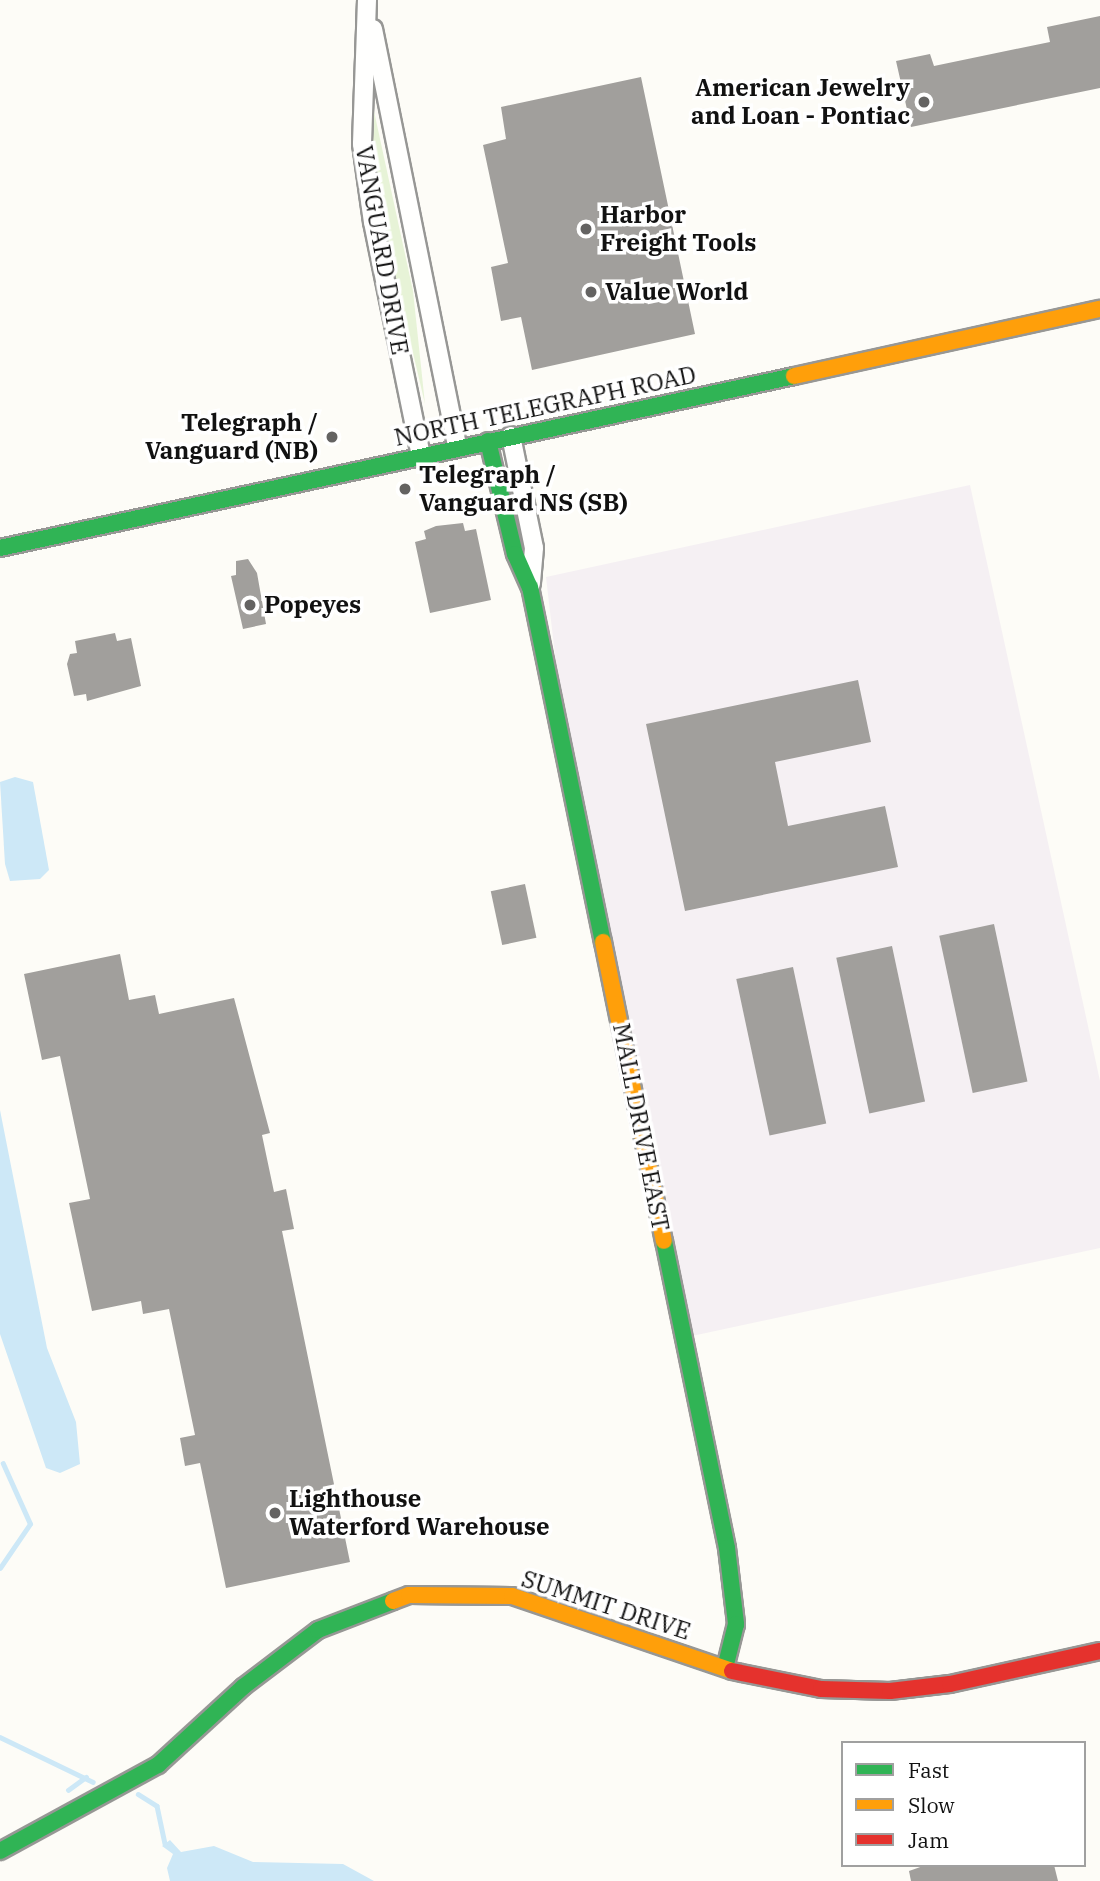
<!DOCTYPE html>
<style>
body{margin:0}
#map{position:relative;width:1100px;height:1881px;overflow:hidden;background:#fdfcf7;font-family:"IBM Plex Serif",serif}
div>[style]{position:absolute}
.industrial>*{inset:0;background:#f5f0f3}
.green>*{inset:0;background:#e7f3d7}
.water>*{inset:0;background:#cde8f7}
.stream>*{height:4.5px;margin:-2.25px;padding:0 2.25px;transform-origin:2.25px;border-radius:2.25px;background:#cde8f7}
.building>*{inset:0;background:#a19f9c;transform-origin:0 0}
.roads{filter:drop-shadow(2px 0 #979795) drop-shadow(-2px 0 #979795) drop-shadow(0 2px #979795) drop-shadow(0 -2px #979795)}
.street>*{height:18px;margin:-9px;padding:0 9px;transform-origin:9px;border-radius:9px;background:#fffffe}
.fast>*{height:16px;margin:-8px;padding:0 8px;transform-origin:8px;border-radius:8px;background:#30b455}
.slow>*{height:16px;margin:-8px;padding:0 8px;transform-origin:8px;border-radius:8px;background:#ff9f0a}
.jam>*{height:16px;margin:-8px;padding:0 8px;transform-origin:8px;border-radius:8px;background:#e5322d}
.dots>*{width:19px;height:19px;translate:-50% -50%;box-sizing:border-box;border:4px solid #fff;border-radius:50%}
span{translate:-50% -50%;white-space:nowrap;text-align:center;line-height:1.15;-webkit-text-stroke:7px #fff;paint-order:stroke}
.poi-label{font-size:24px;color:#111;font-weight:700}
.right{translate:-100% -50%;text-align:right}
.left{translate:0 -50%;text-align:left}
.street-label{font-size:24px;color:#111}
.legend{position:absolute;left:841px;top:1741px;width:245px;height:126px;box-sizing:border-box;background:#fff;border:2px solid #a0a0a0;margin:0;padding:9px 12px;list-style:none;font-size:21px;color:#111}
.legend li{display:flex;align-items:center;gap:14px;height:35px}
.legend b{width:35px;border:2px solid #a0a0a0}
</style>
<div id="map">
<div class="industrial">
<div style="clip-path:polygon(970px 485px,1100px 1081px,1100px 1248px,692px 1336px,557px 672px,546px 577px)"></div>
</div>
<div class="green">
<div style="clip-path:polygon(372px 102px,413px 291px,425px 404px,382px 221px,370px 133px)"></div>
</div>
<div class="water">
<div style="clip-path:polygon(15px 777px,33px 782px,49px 870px,40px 879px,10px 881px,5px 864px,0 782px)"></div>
<div style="clip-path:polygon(0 1110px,47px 1348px,76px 1422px,80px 1464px,60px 1473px,46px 1468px,0 1334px)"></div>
<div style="clip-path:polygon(170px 1840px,181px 1852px,214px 1846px,253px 1862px,343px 1864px,374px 1881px,170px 1881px,167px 1868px,173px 1854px,162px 1846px)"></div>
</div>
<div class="stream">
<div style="left:0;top:1568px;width:53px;rotate:-55.7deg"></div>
<div style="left:30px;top:1524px;width:66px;rotate:-114.2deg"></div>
<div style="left:0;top:1737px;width:103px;rotate:25.8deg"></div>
<div style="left:68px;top:1790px;width:22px;rotate:-36deg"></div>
<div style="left:138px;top:1794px;width:22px;rotate:32deg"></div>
<div style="left:157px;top:1806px;width:38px;rotate:78deg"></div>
</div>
<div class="building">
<div style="clip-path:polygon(1100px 16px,1100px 88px,911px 127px,896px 61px,930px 54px,934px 66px,1050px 42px,1047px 27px)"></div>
<div style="clip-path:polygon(641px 77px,695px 334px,532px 370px,521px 317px,501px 321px,491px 267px,508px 263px,483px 145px,506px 139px,501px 107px)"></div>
<div style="clip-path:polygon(463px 523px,465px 531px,476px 529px,491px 600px,430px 613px,415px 542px,426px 539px,424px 531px,436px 526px)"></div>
<div style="clip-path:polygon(248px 559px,257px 573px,266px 624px,243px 629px,231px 576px,236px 575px,236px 561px)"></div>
<div style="clip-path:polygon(115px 633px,117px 641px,131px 638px,141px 686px,87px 701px,86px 694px,74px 696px,67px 664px,70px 654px,77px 653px,75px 641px)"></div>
<div style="clip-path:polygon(858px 680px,871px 742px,775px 762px,788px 826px,885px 806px,898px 867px,685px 911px,646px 724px)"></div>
<div style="left:525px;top:884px;width:55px;height:35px;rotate:78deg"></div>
<div style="left:994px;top:924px;width:161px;height:56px;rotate:78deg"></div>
<div style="left:892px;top:946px;width:159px;height:57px;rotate:78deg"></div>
<div style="clip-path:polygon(120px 954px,129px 1000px,155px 995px,159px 1014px,234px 998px,270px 1133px,262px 1135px,274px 1192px,286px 1189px,294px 1229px,282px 1231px,350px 1562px,226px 1588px,200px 1463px,185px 1466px,180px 1438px,195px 1435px,169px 1309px,143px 1314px,141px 1301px,92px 1311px,69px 1203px,90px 1199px,60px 1056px,42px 1060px,24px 974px)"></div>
<div style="left:793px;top:967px;width:160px;height:58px;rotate:78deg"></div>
<div style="clip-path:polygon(926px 1865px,1054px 1865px,1058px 1881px,911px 1881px,909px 1871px)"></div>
</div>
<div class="roads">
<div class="street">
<div style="left:367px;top:0;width:144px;rotate:92deg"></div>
<div style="left:362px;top:144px;width:79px;rotate:82deg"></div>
<div style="left:373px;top:222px;width:238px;rotate:78.4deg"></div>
<div style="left:373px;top:29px;width:426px;rotate:78.6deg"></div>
<div style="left:511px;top:436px;width:114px;rotate:78.4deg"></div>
<div style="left:534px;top:548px;width:36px;rotate:95deg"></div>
</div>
<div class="fast">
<div style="left:488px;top:441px;width:116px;rotate:76.6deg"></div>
<div style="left:515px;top:554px;width:36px;rotate:66deg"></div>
<div style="left:530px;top:587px;width:362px;rotate:78.4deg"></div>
<div style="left:0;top:548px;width:812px;rotate:-12.22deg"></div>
<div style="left:664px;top:1241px;width:313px;rotate:78.4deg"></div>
<div style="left:727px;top:1548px;width:77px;rotate:83.2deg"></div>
<div style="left:736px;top:1624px;width:45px;rotate:104deg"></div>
<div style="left:0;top:1851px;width:180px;rotate:-28.6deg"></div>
<div style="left:158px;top:1765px;width:115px;rotate:-42.5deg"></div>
<div style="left:243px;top:1687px;width:94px;rotate:-37.2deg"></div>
<div style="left:318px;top:1630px;width:80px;rotate:-21.1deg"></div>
</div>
<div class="slow">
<div style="left:794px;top:376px;width:313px;rotate:-12.4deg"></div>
<div style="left:603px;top:942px;width:305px;rotate:78.5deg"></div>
<div style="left:393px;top:1601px;width:17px;rotate:-21deg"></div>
<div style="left:409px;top:1595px;width:103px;rotate:0.6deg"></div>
<div style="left:512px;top:1596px;width:232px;rotate:18.8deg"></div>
</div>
<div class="jam">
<div style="left:732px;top:1671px;width:91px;rotate:11.4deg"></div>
<div style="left:821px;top:1689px;width:69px;rotate:1.7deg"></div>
<div style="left:890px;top:1691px;width:60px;rotate:-6.7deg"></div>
<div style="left:950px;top:1684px;width:154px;rotate:-12.4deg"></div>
</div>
</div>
<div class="dots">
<div style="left:924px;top:102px;background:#646362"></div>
<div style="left:586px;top:229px;background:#646362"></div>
<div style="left:591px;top:292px;background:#646362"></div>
<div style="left:332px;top:437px;background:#646362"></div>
<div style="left:405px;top:489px;background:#646362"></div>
<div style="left:250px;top:605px;background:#646362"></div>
<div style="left:275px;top:1513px;background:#646362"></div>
</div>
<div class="poi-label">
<span class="right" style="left:910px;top:102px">American Jewelry<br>and Loan - Pontiac</span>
<span class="left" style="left:600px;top:229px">Harbor<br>Freight Tools</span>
<span class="left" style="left:605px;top:292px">Value World</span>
<span class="right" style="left:318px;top:437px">Telegraph /<br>Vanguard (NB)</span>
<span class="left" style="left:419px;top:489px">Telegraph /<br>Vanguard NS (SB)</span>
<span class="left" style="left:264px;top:605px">Popeyes</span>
<span class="left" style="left:289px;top:1513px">Lighthouse<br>Waterford Warehouse</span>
</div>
<div class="street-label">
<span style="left:382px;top:250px;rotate:80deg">VANGUARD DRIVE</span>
<span style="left:545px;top:406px;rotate:-12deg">NORTH TELEGRAPH ROAD</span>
<span style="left:641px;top:1127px;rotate:79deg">MALL DRIVE EAST</span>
<span style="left:606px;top:1605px;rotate:18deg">SUMMIT DRIVE</span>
</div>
<ul class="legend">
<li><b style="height:9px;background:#30b455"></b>Fast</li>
<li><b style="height:9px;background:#ff9f0a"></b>Slow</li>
<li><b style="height:9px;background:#e5322d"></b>Jam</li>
</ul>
</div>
